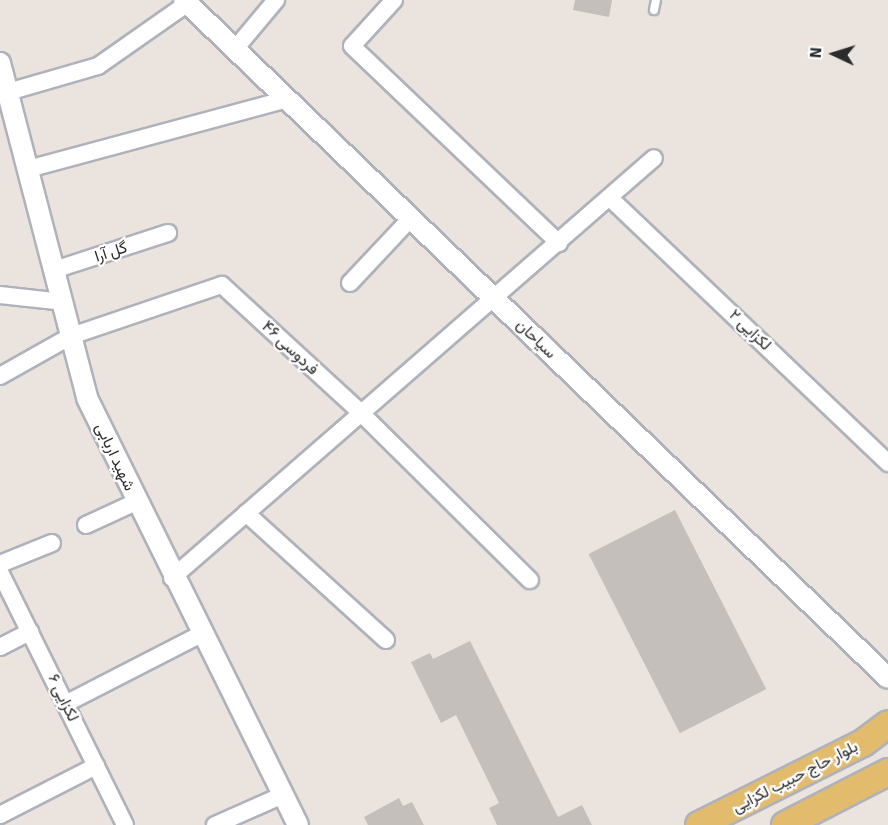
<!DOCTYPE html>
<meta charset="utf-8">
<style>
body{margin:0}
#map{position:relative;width:888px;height:825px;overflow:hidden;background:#ebe4de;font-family:Signika,Vazirmatn,sans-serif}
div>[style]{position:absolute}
.building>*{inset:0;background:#c4bfba;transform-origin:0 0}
.roads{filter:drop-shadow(2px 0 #afb2ba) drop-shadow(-2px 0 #afb2ba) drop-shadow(0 2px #afb2ba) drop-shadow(0 -2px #afb2ba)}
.service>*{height:8px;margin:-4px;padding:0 4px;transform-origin:4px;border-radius:4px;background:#fff}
.minor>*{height:16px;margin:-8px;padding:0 8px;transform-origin:8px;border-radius:8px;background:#fff}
.tertiary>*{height:20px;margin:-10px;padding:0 10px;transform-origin:10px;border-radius:10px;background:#fff}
.primary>*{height:26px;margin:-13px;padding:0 13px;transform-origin:13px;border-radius:13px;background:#e2bb6d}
span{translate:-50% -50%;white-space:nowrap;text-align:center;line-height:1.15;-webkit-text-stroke:4.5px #fff;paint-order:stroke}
.street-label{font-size:16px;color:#2b2b2b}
.north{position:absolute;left:804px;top:24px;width:60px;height:60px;-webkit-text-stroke:4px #fff;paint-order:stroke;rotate:274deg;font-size:16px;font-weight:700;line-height:24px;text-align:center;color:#2b2b2b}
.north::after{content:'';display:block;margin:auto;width:21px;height:27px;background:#2b2b2b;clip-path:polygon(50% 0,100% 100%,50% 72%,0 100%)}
</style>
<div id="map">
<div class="building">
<div style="clip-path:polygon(575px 0,612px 0,609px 17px,573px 10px)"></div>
<div style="left:675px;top:510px;width:201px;height:97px;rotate:63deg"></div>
<div style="clip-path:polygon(470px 641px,558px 817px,582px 805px,592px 825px,497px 825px,489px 808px,499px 803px,456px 715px,441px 723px,411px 662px,430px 653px,433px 659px)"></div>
<div style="clip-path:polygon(399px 798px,403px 806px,412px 802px,424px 825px,368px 825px,364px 817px)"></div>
</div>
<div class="roads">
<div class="service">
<div style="left:654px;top:10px;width:10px;rotate:-79deg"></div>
</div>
<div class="minor">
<div style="left:394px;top:0;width:62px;rotate:132.4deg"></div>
<div style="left:352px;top:46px;width:286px;rotate:43.6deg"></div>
<div style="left:235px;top:49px;width:64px;rotate:-50.1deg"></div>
<div style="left:8px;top:92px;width:94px;rotate:-16.1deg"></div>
<div style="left:98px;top:66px;width:110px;rotate:-35deg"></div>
<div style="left:28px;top:169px;width:268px;rotate:-15.1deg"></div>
<div style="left:611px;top:199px;width:383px;rotate:43.6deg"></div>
<div style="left:54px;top:270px;width:120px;rotate:-18deg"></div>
<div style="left:350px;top:283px;width:89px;rotate:-46.8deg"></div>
<div style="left:0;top:295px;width:63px;rotate:6.3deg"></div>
<div style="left:0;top:376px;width:81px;rotate:-29.4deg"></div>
<div style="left:71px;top:336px;width:159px;rotate:-18.7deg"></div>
<div style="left:222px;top:285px;width:188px;rotate:42.6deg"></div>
<div style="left:360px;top:412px;width:239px;rotate:44.7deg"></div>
<div style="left:246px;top:513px;width:189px;rotate:42.2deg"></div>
<div style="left:86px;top:525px;width:55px;rotate:-24.7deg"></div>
<div style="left:0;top:564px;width:56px;rotate:-22deg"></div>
<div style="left:0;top:572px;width:282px;rotate:63.7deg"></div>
<div style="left:172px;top:578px;width:639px;rotate:-41.07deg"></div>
<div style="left:0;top:647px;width:34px;rotate:-27deg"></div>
<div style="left:65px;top:704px;width:153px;rotate:-27.2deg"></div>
<div style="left:0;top:815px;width:108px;rotate:-27deg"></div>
<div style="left:215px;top:825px;width:74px;rotate:-23.8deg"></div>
</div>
<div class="tertiary">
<div style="left:184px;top:0;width:977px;rotate:43.92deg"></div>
<div style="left:0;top:63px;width:346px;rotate:75.4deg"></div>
<div style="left:87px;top:398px;width:476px;rotate:63.7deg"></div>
</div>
<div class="primary">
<div style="left:699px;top:825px;width:183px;rotate:-26.6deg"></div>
<div style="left:863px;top:743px;width:31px;rotate:-37deg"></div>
<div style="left:785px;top:825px;width:116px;rotate:-27.2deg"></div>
</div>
</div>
<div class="street-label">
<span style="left:111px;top:252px;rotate:-18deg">گل آرا</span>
<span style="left:750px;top:330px;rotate:44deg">لکزایی ۲</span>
<span style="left:536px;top:339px;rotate:44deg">سیاحان</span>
<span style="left:290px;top:348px;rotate:43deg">فردوسی ۴۶</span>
<span style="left:115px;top:457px;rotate:65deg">شهید اربابی</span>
<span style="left:63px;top:698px;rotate:64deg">لکزایی ۶</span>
<span style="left:795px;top:777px;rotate:-27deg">بلوار حاج حبیب لکزايی</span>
</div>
<div class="north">N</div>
</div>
